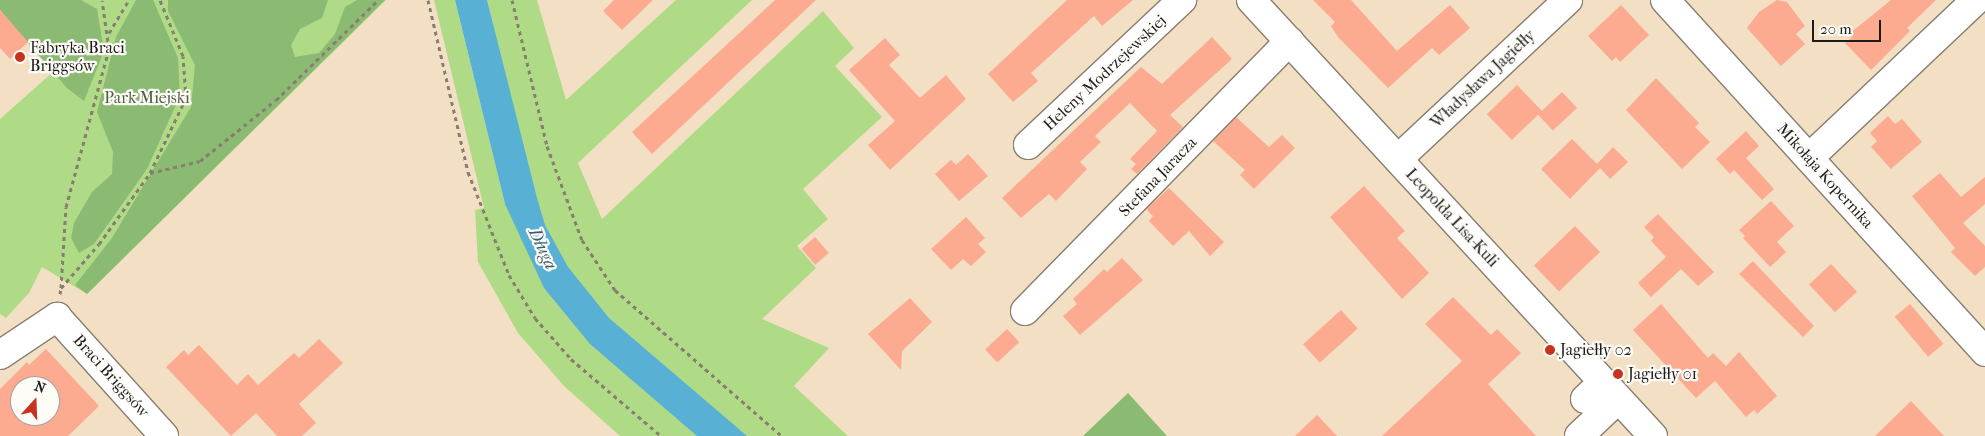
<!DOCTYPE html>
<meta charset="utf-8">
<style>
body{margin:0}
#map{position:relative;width:1985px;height:436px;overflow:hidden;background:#f3e0c4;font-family:"IM FELL French Canon",serif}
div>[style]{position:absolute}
.green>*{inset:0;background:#afda86}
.forest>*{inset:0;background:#8bba73}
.water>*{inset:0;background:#58b1d5}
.building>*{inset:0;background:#fcaa90;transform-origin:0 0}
.path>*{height:3px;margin-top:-1.5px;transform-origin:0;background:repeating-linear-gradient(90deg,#887e70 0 4px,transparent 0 8px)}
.roads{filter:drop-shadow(1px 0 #887e70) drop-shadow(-1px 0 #887e70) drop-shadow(0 1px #887e70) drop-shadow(0 -1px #887e70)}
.minor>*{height:28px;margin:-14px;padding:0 14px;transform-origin:14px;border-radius:14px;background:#fff}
.dots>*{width:14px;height:14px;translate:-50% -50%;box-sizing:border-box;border:2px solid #fdfcf7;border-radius:50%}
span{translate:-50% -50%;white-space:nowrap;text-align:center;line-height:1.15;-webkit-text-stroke:4.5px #fdfcf7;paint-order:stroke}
.poi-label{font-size:16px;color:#1c1c1c}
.left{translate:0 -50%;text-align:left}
.street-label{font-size:16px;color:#1c1c1c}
.park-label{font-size:16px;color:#4f5e41}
.water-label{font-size:18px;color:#375f6f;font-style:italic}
.north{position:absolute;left:10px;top:376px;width:50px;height:50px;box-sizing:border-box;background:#fdfcf7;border:1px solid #a3a29f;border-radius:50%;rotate:20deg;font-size:14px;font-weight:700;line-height:20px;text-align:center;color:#1c1c1c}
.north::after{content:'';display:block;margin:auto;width:18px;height:22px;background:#c8321e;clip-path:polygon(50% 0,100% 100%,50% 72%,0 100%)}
.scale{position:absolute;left:1812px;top:20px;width:69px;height:22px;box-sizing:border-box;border:2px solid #1c1c1c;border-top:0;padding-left:6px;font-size:15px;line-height:18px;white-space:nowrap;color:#1c1c1c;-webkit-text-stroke:4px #fdfcf7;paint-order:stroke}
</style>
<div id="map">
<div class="green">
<div style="clip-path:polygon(0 0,386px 0,87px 294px,42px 267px,29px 293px,6px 318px,0 314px,0 119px,53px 72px,0 10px)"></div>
<div style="clip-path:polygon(434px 0,455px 0,505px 204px,509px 92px,487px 0,537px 0,566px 100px,676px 0,752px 0,578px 163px,602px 219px,823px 11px,854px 48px,835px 66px,882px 117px,803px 189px,828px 219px,797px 246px,816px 268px,762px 319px,829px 348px,794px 386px,848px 436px,620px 436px,564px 386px,518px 333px,478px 262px,475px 210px,484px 208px)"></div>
</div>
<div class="forest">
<div style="clip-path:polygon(0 0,81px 0,97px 9px,104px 51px,84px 101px,67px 88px,0 10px)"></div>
<div style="clip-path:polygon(136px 0,153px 0,178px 58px,180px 96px,147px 169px,94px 244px,79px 253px,71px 238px,74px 223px,92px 192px,112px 174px,113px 152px,97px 112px,116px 37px)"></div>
<div style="clip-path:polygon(168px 0,328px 0,322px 18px,300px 29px,291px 45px,295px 57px,319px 53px,335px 34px,345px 7px,357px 0,385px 0,87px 294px,75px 285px,112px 238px,191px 107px,195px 65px,168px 11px)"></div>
<div style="clip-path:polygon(1128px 393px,1167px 436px,1083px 436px)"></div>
</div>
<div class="water">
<div style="clip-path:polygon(455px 0,487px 0,537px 198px,545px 225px,568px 267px,609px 318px,747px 436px,697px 436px,590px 344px,544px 288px,505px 204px)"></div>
</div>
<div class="building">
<div style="clip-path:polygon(614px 0,653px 0,622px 30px,603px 11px)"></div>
<div style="clip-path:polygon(775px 0,816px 0,652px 154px,632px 132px)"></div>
<div style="clip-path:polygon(1067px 0,1133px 0,1102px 26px,1094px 16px,1031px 73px,1038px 81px,1013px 102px,988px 74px)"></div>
<div style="clip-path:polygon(1313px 0,1351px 0,1397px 51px,1450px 5px,1470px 28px,1439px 55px,1432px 48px,1388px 88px,1338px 37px,1331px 26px,1335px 22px)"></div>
<div style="clip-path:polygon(1777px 0,1787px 2px,1805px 26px,1796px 34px,1805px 44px,1781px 66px,1747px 28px,1759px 12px)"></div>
<div style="clip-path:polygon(1891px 0,1936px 0,1907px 28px,1910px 31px,1871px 70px,1845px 43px,1852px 37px,1849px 34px)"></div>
<div style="clip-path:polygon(1621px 5px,1649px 35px,1620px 62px,1616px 57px,1612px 61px,1588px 36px)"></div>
<div style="clip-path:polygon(0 10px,28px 42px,10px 59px,0 48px)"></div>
<div style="clip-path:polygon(1212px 37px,1232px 59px,1170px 115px,1183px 127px,1137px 174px,1131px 169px,1136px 164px,1130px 159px,1157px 131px,1130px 103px,1095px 136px,1101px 142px,1080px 162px,1087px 169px,1056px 201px,1049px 194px,1021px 218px,1002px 198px,1141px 67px,1162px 84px)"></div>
<div style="clip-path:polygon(885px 38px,900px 55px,889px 65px,920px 98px,946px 75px,966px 99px,890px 170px,868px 145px,895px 121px,849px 70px)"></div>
<div style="clip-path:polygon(1656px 78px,1699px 123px,1695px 127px,1710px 142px,1682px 169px,1626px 110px)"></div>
<div style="left:1517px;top:85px;width:36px;height:42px;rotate:46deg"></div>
<div style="left:1562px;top:92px;width:22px;height:33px;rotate:47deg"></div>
<div style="clip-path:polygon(1888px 116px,1895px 124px,1902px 119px,1922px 142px,1891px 169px,1871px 147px,1877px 141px,1870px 133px)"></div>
<div style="clip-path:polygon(1236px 117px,1269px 147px,1282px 135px,1295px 148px,1254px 189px,1240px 175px,1245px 170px,1213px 141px)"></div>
<div style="clip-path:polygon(1746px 131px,1759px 146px,1746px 158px,1774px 189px,1762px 200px,1734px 170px,1730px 174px,1716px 159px)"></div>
<div style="clip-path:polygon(1572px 139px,1597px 164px,1613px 147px,1628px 162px,1610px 179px,1600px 168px,1570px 199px,1541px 169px)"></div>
<div style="clip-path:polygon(968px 154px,988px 176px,959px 201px,935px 174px,951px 160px,956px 165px)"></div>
<div style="clip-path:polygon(1940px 173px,1961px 197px,1985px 177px,1985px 204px,1963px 223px,1985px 246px,1985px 267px,1975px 276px,1951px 252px,1955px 248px,1912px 196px)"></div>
<div style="clip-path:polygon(1364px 186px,1405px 231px,1397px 238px,1429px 273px,1402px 299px,1330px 217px)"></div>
<div style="clip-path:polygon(1169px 188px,1224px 242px,1210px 256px,1189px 231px,1173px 246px,1149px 221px,1153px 216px,1146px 209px)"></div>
<div style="clip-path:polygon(1771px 201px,1794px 226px,1777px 242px,1786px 252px,1770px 267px,1743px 238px,1745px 236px,1739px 230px)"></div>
<div style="clip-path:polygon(1658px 214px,1714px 272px,1698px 286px,1681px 269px,1651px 297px,1638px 283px,1666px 257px,1651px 241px,1654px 237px,1644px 227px)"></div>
<div style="clip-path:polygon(966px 217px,985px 238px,978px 244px,986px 252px,971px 266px,963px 259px,951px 270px,931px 249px)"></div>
<div style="left:1575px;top:226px;width:36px;height:57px;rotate:46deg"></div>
<div style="left:815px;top:237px;width:21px;height:18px;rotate:49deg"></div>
<div style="clip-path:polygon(1122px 258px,1143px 280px,1080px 335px,1063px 316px,1077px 304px,1073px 299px,1104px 269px,1107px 272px)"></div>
<div style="clip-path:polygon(1753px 261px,1814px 326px,1803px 337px,1739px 274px)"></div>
<div style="left:1831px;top:264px;width:38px;height:30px;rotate:47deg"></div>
<div style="clip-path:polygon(1453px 297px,1491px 335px,1497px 329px,1521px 353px,1488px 384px,1536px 436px,1382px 436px,1462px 361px,1425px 324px)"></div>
<div style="clip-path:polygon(910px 298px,932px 322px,902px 351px,901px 370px,868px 334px)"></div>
<div style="clip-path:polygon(1661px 304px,1708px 358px,1713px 353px,1726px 366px,1739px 352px,1777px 396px,1757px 414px,1754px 410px,1746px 417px,1715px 381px,1696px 398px,1633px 330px)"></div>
<div style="left:1910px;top:304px;width:52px;height:20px;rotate:50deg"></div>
<div style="left:1341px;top:310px;width:25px;height:51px;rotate:48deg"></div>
<div style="left:1007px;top:329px;width:18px;height:30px;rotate:47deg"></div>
<div style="clip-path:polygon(319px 339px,343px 363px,299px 404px,316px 423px,302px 436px,277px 436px,256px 413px,231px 436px,166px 367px,184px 350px,188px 355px,199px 345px,237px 385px,248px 374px,258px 385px,294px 353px,299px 358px)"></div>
<div style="clip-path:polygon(evenodd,46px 349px,99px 406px,68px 436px,0 436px,0 389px,27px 362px,29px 365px,46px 349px,20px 386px,50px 386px,50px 416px,20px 416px,20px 386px)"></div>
<div style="clip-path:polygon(1911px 401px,1944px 436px,1875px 436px)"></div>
<div style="clip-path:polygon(1317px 415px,1337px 436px,1295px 436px)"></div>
</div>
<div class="path">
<div style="left:428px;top:0;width:177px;rotate:76.9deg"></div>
<div style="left:468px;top:172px;width:111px;rotate:68.3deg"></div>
<div style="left:509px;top:275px;width:50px;rotate:58.8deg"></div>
<div style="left:535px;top:318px;width:55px;rotate:48.7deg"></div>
<div style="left:571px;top:359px;width:118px;rotate:40.5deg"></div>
<div style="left:512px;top:0;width:150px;rotate:76.5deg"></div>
<div style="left:547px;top:146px;width:100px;rotate:69.6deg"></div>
<div style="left:582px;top:240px;width:60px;rotate:56.6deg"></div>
<div style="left:615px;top:290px;width:222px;rotate:41.2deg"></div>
<div style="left:109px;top:33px;width:39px;rotate:-59deg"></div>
<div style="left:150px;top:173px;width:51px;rotate:-13.5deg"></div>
<div style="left:200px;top:161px;width:97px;rotate:-38.8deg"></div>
<div style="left:276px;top:100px;width:143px;rotate:-44.4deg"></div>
<div style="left:61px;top:288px;width:81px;rotate:-86.5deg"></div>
<div style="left:66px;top:207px;width:164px;rotate:-74.8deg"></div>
<div style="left:109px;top:49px;width:49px;rotate:-98.1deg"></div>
<div style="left:60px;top:294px;width:6px;rotate:-81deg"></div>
<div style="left:61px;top:288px;width:58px;rotate:-49.2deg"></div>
<div style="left:99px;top:244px;width:87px;rotate:-54.3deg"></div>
<div style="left:150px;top:173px;width:83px;rotate:-64.4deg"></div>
<div style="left:186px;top:98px;width:42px;rotate:-94.1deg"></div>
<div style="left:183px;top:56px;width:61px;rotate:-112.3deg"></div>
</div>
<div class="roads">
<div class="minor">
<div style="left:1251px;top:0;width:593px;rotate:47.32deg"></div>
<div style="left:1665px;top:0;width:476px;rotate:47.7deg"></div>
<div style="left:1028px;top:145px;width:212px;rotate:-43.3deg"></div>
<div style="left:1809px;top:158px;width:230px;rotate:-43.4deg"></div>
<div style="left:1398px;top:159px;width:233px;rotate:-43.1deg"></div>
<div style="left:1025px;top:311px;width:378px;rotate:-45.6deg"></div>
<div style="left:0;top:355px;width:69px;rotate:-33.7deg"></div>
<div style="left:57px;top:317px;width:160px;rotate:48deg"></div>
<div style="left:1585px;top:399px;width:25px;rotate:-43deg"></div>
<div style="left:1579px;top:436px;width:54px;rotate:-43.5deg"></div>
</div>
</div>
<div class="dots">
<div style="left:20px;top:57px;background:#c8321e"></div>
<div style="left:1550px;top:350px;background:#c8321e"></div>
<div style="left:1618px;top:374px;background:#c8321e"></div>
</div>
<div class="poi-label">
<span class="left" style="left:30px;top:57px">Fabryka Braci<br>Briggsów</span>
<span class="left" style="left:1560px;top:350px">Jagiełły 02</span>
<span class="left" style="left:1628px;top:374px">Jagiełły 01</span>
</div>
<div class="street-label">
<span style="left:1105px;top:73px;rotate:-43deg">Heleny Modrzejewskiej</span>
<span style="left:1483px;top:79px;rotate:-43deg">Władysława Jagiełły</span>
<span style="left:1825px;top:176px;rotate:48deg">Mikołaja Kopernika</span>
<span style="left:1158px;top:177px;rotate:-46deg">Stefana Jaracza</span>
<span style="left:1452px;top:218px;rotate:47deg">Leopolda Lisa-Kuli</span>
<span style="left:111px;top:376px;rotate:48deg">Braci Briggsów</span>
</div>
<div class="park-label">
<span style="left:147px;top:98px">Park Miejski</span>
</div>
<div class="water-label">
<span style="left:542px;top:249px;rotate:65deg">Długa</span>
</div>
<div class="north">N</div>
<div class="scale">20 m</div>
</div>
